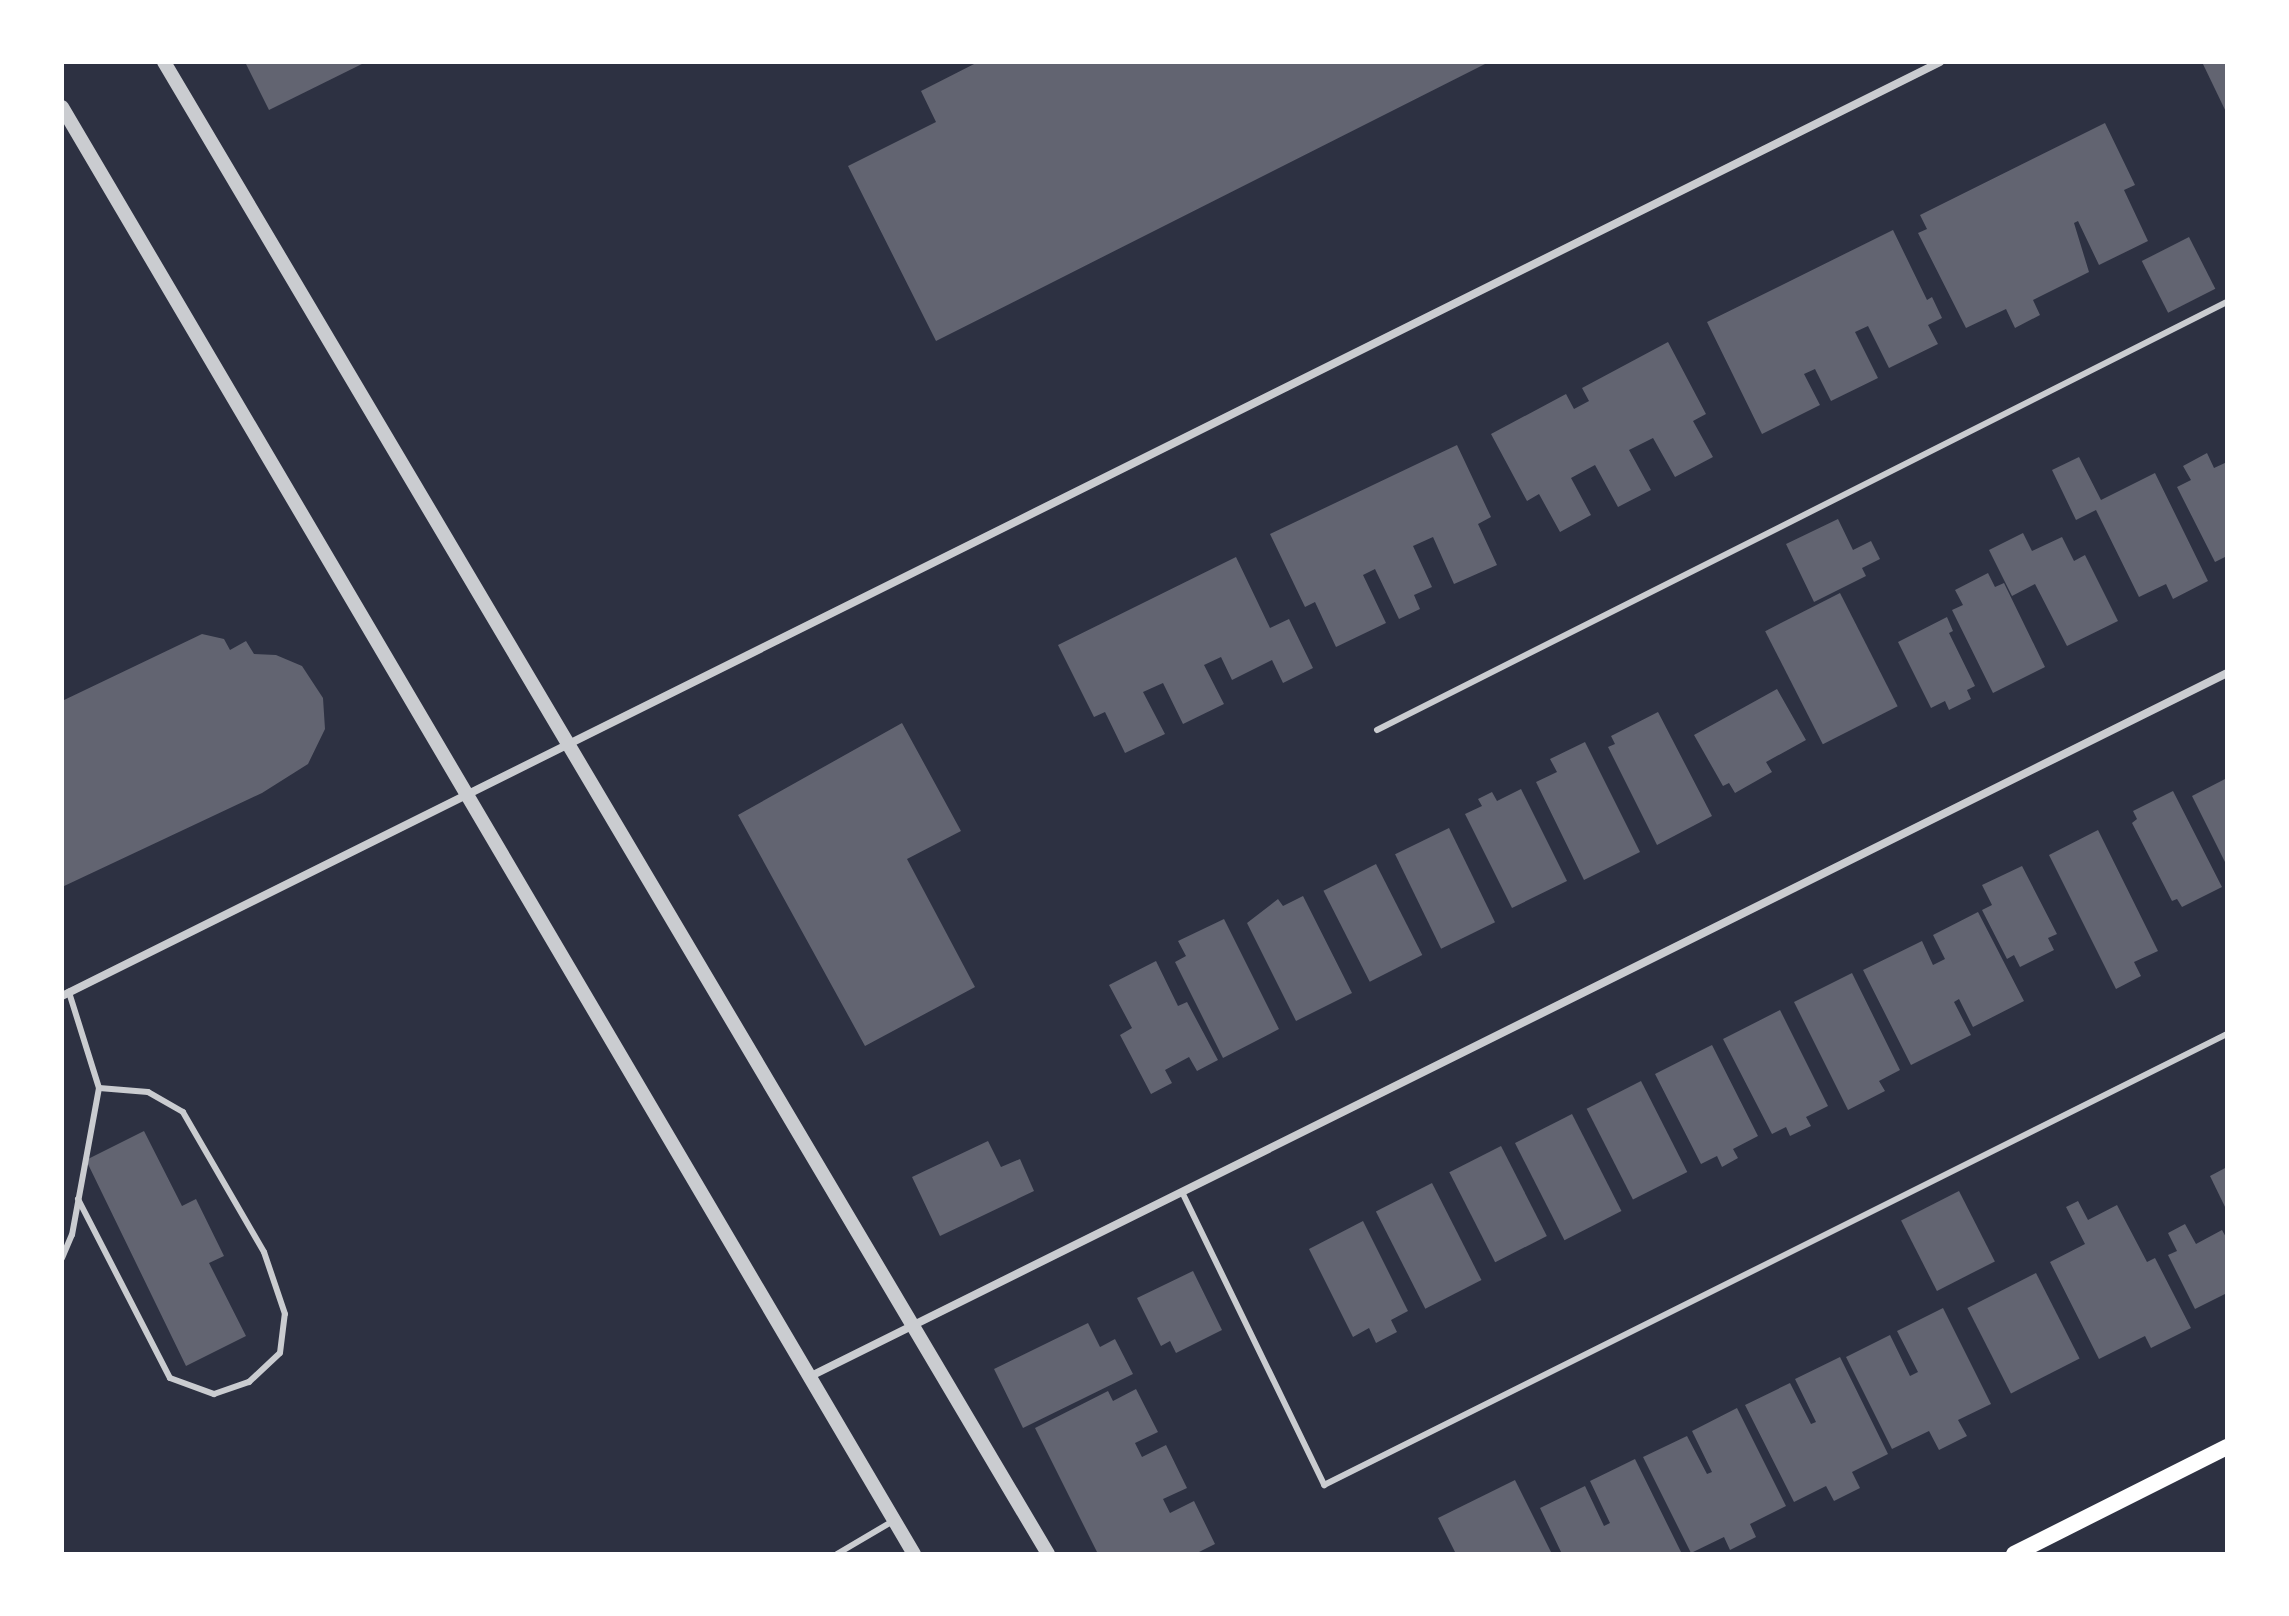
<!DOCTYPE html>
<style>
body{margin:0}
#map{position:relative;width:2289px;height:1616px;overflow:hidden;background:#2d3142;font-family:Manrope,sans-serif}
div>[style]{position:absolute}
.building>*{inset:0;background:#626471;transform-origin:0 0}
.service>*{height:6px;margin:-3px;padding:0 3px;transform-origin:3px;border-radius:3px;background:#caccd0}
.minor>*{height:8px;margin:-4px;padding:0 4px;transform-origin:4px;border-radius:4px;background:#caccd0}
.tertiary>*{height:14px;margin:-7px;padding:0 7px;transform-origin:7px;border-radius:7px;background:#caccd0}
.secondary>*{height:16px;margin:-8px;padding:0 8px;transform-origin:8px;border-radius:8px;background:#fff}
span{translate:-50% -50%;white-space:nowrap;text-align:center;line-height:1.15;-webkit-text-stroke:7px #fff;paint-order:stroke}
.frame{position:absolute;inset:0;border:64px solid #fff;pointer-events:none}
</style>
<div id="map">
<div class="building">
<div style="clip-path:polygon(245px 62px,366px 62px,269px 110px)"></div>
<div style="clip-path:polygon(978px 62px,1489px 62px,936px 341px,848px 166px,936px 122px,921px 91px)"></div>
<div style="clip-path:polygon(2202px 62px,2227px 62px,2227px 114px)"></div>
<div style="clip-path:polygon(2105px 123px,2135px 185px,2124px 190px,2148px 241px,2099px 265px,2078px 221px,2074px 223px,2089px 272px,2033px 300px,2040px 315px,2015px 328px,2006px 309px,1966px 328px,1918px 233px,1927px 229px,1920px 215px)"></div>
<div style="clip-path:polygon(1893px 230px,1927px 300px,1932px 297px,1942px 318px,1928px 325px,1938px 344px,1889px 368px,1868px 326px,1855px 332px,1878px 378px,1831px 401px,1815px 369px,1804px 374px,1820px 405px,1762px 434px,1707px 322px)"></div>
<div style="left:2189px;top:237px;width:58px;height:53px;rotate:63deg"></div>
<div style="clip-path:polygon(1668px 342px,1706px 414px,1693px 421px,1713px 457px,1675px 477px,1653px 438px,1629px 450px,1651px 490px,1618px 507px,1595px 465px,1571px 478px,1591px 515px,1560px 532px,1539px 494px,1527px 501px,1491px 434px,1566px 394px,1574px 409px,1589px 401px,1582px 388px)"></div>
<div style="clip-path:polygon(1457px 445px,1491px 517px,1478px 524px,1497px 565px,1454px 584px,1433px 537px,1413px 546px,1432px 587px,1414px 595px,1420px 609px,1399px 619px,1375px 569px,1363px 575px,1386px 623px,1336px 647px,1315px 602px,1305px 607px,1270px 534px)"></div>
<div style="clip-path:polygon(2207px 453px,2214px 468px,2227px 462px,2227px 556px,2215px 562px,2177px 487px,2191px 480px,2183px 466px)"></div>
<div style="clip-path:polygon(2079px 457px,2101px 500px,2155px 473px,2208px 581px,2173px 599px,2166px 584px,2139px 597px,2096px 510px,2076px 520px,2052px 470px)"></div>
<div style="clip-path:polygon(1838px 519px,1853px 550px,1871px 541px,1880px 559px,1862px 568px,1866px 576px,1814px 602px,1786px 544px)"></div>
<div style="clip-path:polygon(2023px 533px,2032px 551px,2062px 537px,2074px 561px,2085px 555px,2118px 621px,2067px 646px,2035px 584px,2012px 596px,1989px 550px)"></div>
<div style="clip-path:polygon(1236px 557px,1270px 628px,1289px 619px,1313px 668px,1283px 683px,1272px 660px,1232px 680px,1221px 657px,1204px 665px,1224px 704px,1183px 724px,1163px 683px,1143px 692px,1165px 734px,1125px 753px,1105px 712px,1094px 717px,1058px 645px)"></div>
<div style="clip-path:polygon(1988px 573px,1995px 587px,2004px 583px,2045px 667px,1993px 693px,1952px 610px,1963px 605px,1955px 590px)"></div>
<div style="left:1840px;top:593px;width:127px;height:84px;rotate:63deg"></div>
<div style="clip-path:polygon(1947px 617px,1953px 631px,1949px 633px,1975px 686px,1967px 690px,1971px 699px,1949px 710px,1945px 701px,1931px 708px,1898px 642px)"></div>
<div style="clip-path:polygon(202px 634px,224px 639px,230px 650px,246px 641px,254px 654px,276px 655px,302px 666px,323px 698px,325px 729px,308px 764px,262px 793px,62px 887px,62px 701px)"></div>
<div style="clip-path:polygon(1777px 689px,1806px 740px,1766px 762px,1772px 772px,1735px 793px,1729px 783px,1723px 786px,1694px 735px)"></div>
<div style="clip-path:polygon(1658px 712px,1712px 816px,1657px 845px,1608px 747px,1615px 744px,1611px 736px)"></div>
<div style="clip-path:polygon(902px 723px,961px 831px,907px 859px,975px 987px,865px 1046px,738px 815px)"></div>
<div style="clip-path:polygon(1585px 742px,1640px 852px,1584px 880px,1536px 782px,1557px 772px,1550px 759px)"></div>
<div style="clip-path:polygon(2227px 778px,2227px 866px,2192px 796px)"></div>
<div style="clip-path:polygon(1521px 789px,1567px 881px,1512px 908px,1465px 814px,1482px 806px,1478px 799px,1492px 792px,1497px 801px)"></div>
<div style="clip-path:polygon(2173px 791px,2222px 887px,2182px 907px,2177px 899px,2172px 901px,2132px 823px,2137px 819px,2133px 811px)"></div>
<div style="left:1449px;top:828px;width:105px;height:60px;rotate:64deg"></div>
<div style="clip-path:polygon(2098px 830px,2158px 951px,2134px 962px,2141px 976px,2116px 989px,2049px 855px)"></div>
<div style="left:1376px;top:864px;width:102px;height:59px;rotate:63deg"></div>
<div style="clip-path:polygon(2022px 866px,2057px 934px,2048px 938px,2054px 950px,2020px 967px,2014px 955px,2007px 959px,1982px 910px,1992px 905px,1982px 885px)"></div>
<div style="clip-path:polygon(1303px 896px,1352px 993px,1296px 1021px,1247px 923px,1278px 899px,1283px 906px)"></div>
<div style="clip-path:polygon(1978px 912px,2024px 1001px,1973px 1027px,1959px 999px,1954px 1002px,1971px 1035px,1911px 1065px,1863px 970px,1922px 941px,1933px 965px,1945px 959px,1933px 935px)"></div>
<div style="clip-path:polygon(1224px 919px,1279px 1029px,1223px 1058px,1175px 962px,1186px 956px,1178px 941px)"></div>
<div style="clip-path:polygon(1156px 961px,1178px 1006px,1187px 1002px,1218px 1060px,1197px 1071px,1189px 1057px,1165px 1070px,1172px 1083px,1151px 1094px,1120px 1035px,1132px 1028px,1109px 985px)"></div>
<div style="clip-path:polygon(1852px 973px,1900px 1070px,1879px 1081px,1885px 1091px,1848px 1110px,1794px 1002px)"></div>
<div style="clip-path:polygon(1780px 1010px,1828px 1106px,1806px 1117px,1811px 1126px,1790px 1136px,1786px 1127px,1772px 1134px,1723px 1039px)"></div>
<div style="clip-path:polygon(1712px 1045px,1758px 1136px,1733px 1149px,1738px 1158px,1722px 1167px,1717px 1156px,1701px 1164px,1655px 1074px)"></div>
<div style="left:1641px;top:1081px;width:102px;height:61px;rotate:63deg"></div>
<div style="left:1572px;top:1114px;width:109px;height:64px;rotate:63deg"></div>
<div style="clip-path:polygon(144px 1131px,182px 1206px,196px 1199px,224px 1256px,209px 1263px,246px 1336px,186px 1366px,86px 1160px)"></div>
<div style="clip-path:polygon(988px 1141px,1001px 1167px,1020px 1159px,1034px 1191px,940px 1236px,912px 1177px)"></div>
<div style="left:1501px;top:1146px;width:101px;height:58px;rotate:63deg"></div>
<div style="clip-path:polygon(2227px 1167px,2227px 1211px,2210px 1176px)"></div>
<div style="left:1432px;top:1183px;width:109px;height:63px;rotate:63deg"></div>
<div style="left:1959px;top:1191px;width:79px;height:65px;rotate:63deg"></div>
<div style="clip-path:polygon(2078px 1201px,2088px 1220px,2117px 1205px,2147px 1262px,2155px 1258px,2191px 1328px,2151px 1348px,2145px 1336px,2099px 1359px,2050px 1262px,2085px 1244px,2066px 1207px)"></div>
<div style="clip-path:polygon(1363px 1221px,1408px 1311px,1391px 1320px,1397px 1332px,1376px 1343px,1369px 1328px,1353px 1337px,1309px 1249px)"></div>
<div style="clip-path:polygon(2185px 1224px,2196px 1244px,2222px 1230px,2227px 1239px,2227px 1293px,2195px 1309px,2168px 1255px,2177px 1251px,2168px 1233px)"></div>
<div style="clip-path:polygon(1193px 1271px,1222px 1330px,1176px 1353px,1170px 1341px,1161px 1346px,1137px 1298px)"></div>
<div style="left:2036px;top:1273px;width:96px;height:77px;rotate:63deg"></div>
<div style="clip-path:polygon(1943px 1308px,1991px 1404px,1958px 1420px,1967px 1436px,1939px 1450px,1929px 1431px,1892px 1449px,1846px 1357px,1890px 1335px,1910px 1376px,1918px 1372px,1897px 1331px)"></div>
<div style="clip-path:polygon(1088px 1323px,1100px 1347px,1115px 1339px,1133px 1374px,1023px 1428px,994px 1369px)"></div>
<div style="clip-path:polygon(1840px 1357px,1888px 1454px,1852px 1472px,1860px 1488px,1834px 1501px,1826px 1486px,1794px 1502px,1745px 1405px,1790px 1383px,1811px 1424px,1816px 1422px,1795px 1379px)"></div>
<div style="clip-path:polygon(1136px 1389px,1158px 1432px,1135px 1443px,1142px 1457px,1166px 1445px,1187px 1488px,1163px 1499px,1170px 1513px,1194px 1501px,1215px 1544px,1195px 1554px,1098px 1554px,1035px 1428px,1108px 1391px,1113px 1401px)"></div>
<div style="clip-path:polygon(1737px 1408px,1786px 1506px,1750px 1524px,1756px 1537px,1730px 1550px,1724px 1537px,1691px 1553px,1643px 1457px,1687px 1436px,1707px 1474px,1712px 1472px,1692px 1431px)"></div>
<div style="clip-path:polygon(1635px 1459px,1682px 1554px,1562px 1554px,1540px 1508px,1585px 1486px,1604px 1526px,1610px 1523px,1590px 1481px)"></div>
<div style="clip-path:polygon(1515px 1480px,1552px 1554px,1456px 1554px,1438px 1518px)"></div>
</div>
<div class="service">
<div style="left:1377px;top:730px;width:952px;rotate:-26.73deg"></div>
<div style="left:1182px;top:1192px;width:326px;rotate:64.1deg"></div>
<div style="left:1324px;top:1485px;width:1009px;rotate:-26.54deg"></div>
<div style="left:78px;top:1199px;width:201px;rotate:62.8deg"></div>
<div style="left:170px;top:1378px;width:47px;rotate:20deg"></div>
<div style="left:214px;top:1394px;width:37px;rotate:-19deg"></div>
<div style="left:249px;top:1382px;width:42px;rotate:-43.1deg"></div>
<div style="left:280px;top:1353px;width:39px;rotate:-83deg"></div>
<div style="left:285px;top:1314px;width:65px;rotate:-108.7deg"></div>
<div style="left:264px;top:1252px;width:162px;rotate:-120.1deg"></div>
<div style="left:183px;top:1112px;width:40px;rotate:-150.3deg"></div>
<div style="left:148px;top:1092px;width:49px;rotate:-175.3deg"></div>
<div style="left:62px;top:1258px;width:25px;rotate:-67deg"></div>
<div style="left:72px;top:1235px;width:149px;rotate:-79.6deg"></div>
<div style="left:99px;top:1088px;width:101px;rotate:-107.4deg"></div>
<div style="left:837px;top:1554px;width:65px;rotate:-30.5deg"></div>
</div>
<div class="minor">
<div style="left:62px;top:996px;width:2097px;rotate:-26.44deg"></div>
<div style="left:809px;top:1377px;width:1583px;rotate:-26.4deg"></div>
</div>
<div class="tertiary">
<div style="left:164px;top:62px;width:1734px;rotate:59.35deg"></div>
<div style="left:62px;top:107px;width:1679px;rotate:59.51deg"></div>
</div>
<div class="secondary">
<div style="left:2014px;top:1554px;width:238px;rotate:-26.7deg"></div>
</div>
<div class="frame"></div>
</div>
